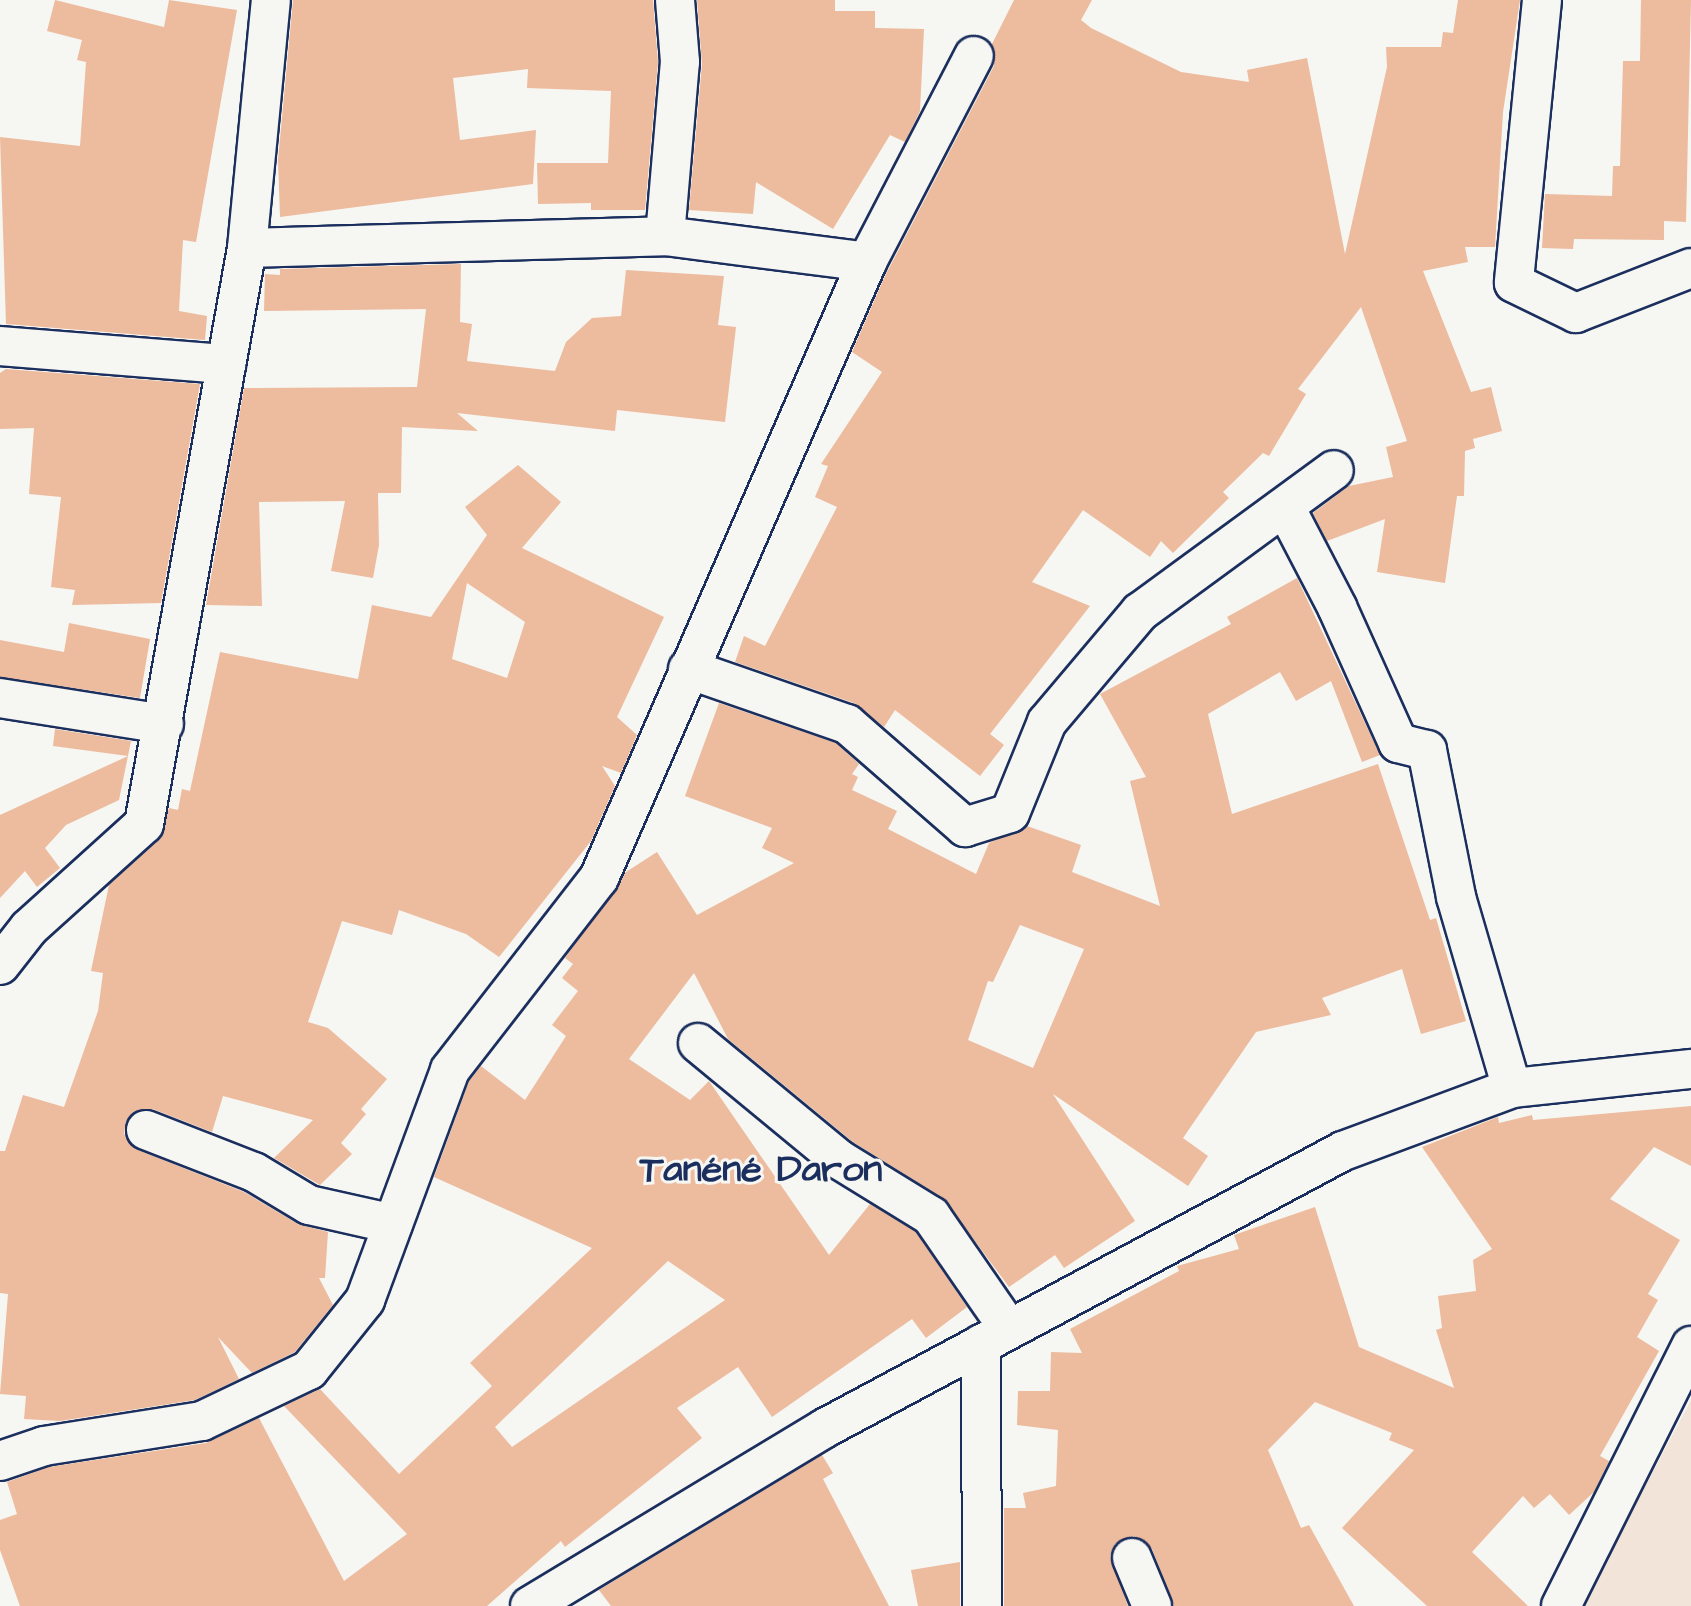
<!DOCTYPE html>
<meta charset="utf-8">
<style>
body{margin:0}
#map{position:relative;width:1691px;height:1606px;overflow:hidden;background:#f6f6f2;font-family:"Architects Daughter",sans-serif}
div>[style]{position:absolute}
.built>*{inset:0;background:#f3e4d9}
.building>*{inset:0;background:#edbb9e}
.roads{filter:drop-shadow(2px 0 #1b2f5e) drop-shadow(-2px 0 #1b2f5e) drop-shadow(0 2px #1b2f5e) drop-shadow(0 -2px #1b2f5e)}
.minor>*{height:38px;margin:-19px;padding:0 19px;transform-origin:19px;border-radius:19px;background:#f6f6f2}
span{translate:-50% -50%;white-space:nowrap;text-align:center;line-height:1.15;-webkit-text-stroke:6px #f6f6f2;paint-order:stroke}
.district-label{font-size:38px;color:#1b2f5e;font-weight:700}
</style>
<div id="map">
<div class="built">
<div style="clip-path:polygon(1691px 1400px,1691px 1606px,1577px 1606px,1604px 1564px)"></div>
</div>
<div class="building">
<div style="clip-path:polygon(55px 0,164px 27px,169px 0,237px 10px,196px 242px,183px 240px,179px 311px,207px 316px,205px 340px,6px 324px,0 137px,80px 146px,86px 62px,77px 60px,82px 40px,47px 31px)"></div>
<div style="clip-path:polygon(293px 0,653px 0,658px 62px,645px 210px,591px 210px,591px 203px,538px 204px,537px 163px,608px 163px,611px 91px,527px 88px,528px 69px,453px 78px,460px 140px,536px 130px,533px 184px,280px 217px,278px 160px)"></div>
<div style="clip-path:polygon(697px 0,835px 0,835px 11px,875px 11px,875px 28px,924px 29px,920px 111px,905px 142px,890px 135px,833px 229px,756px 182px,753px 214px,689px 210px,702px 64px)"></div>
<div style="clip-path:polygon(1014px 0,1092px 0,1081px 20px,1091px 28px,1181px 72px,1249px 82px,1247px 70px,1307px 58px,1345px 254px,1387px 67px,1386px 47px,1441px 47px,1443px 32px,1453px 33px,1458px 0,1520px 0,1503px 112px,1495px 247px,1465px 247px,1468px 262px,1423px 271px,1471px 392px,1491px 387px,1502px 431px,1473px 439px,1475px 448px,1465px 451px,1464px 496px,1457px 496px,1445px 583px,1377px 572px,1385px 519px,1327px 541px,1313px 513px,1349px 486px,1393px 477px,1386px 447px,1407px 441px,1361px 307px,1298px 389px,1306px 394px,1269px 456px,1263px 453px,1223px 492px,1229px 498px,1173px 553px,1161px 541px,1150px 557px,1083px 510px,1032px 582px,1090px 606px,990px 734px,1004px 745px,980px 776px,895px 710px,884px 727px,854px 703px,735px 662px,744px 636px,765px 646px,837px 507px,815px 497px,828px 466px,821px 464px,882px 372px,852px 352px,884px 278px,994px 66px,992px 44px)"></div>
<div style="clip-path:polygon(1641px 0,1691px 0,1686px 222px,1664px 221px,1664px 240px,1574px 239px,1573px 249px,1542px 248px,1545px 194px,1612px 196px,1613px 166px,1620px 166px,1623px 61px,1640px 61px)"></div>
<div style="clip-path:polygon(461px 264px,460px 322px,472px 324px,467px 361px,555px 371px,566px 342px,592px 318px,621px 316px,626px 270px,724px 276px,718px 325px,736px 327px,725px 422px,617px 410px,615px 431px,457px 413px,478px 431px,402px 427px,401px 493px,378px 493px,379px 545px,373px 578px,331px 571px,345px 501px,259px 502px,262px 606px,206px 605px,244px 388px,417px 387px,426px 309px,264px 311px,265px 274px,280px 275px,280px 269px)"></div>
<div style="clip-path:polygon(6px 369px,200px 384px,161px 603px,72px 605px,75px 590px,51px 587px,61px 497px,29px 494px,34px 428px,0 429px,0 373px)"></div>
<div style="clip-path:polygon(evenodd,518px 465px,561px 502px,522px 548px,664px 617px,617px 717px,637px 735px,621px 773px,602px 766px,615px 786px,591px 841px,499px 957px,466px 934px,399px 910px,392px 935px,342px 921px,308px 1022px,328px 1028px,387px 1079px,361px 1109px,366px 1114px,341px 1143px,352px 1154px,320px 1185px,274px 1158px,313px 1120px,223px 1096px,212px 1132px,153px 1109px,133px 1112px,126px 1121px,124px 1134px,138px 1150px,244px 1192px,298px 1224px,328px 1232px,325px 1278px,319px 1278px,333px 1305px,295px 1352px,252px 1373px,218px 1337px,239px 1379px,195px 1400px,60px 1421px,24px 1419px,26px 1396px,0 1394px,8px 1294px,0 1293px,0 1151px,5px 1151px,23px 1095px,64px 1107px,98px 1011px,103px 973px,91px 971px,109px 885px,159px 840px,169px 808px,178px 810px,182px 789px,190px 791px,220px 652px,358px 679px,372px 605px,431px 617px,487px 535px,465px 507px,518px 465px,467px 583px,525px 622px,507px 678px,452px 659px,467px 583px)"></div>
<div style="clip-path:polygon(evenodd,1297px 578px,1380px 755px,1362px 762px,1331px 681px,1296px 701px,1280px 672px,1208px 714px,1232px 814px,1378px 764px,1430px 920px,1436px 918px,1466px 1021px,1421px 1034px,1402px 969px,1322px 998px,1331px 1015px,1256px 1032px,1183px 1138px,1208px 1156px,1188px 1186px,1053px 1094px,1135px 1221px,1064px 1268px,1055px 1255px,1009px 1287px,943px 1198px,853px 1142px,728px 1039px,694px 973px,629px 1059px,690px 1100px,709px 1081px,829px 1255px,870px 1204px,916px 1232px,967px 1307px,926px 1338px,912px 1319px,772px 1417px,738px 1367px,677px 1408px,702px 1438px,565px 1547px,561px 1541px,487px 1606px,20px 1606px,0 1550px,0 1520px,17px 1514px,7px 1482px,49px 1467px,206px 1443px,259px 1418px,344px 1581px,407px 1534px,284px 1406px,320px 1389px,399px 1474px,492px 1386px,470px 1363px,592px 1248px,434px 1177px,469px 1081px,481px 1066px,525px 1100px,566px 1036px,552px 1025px,578px 991px,562px 978px,573px 964px,565px 958px,626px 872px,657px 852px,697px 915px,794px 863px,762px 848px,772px 828px,685px 796px,719px 703px,836px 743px,859px 764px,852px 774px,858px 777px,852px 790px,897px 811px,888px 829px,976px 874px,989px 843px,1027px 826px,1081px 845px,1072px 872px,1160px 906px,1130px 781px,1146px 777px,1100px 694px,1231px 624px,1227px 617px,1297px 578px,1020px 925px,1084px 949px,1033px 1068px,968px 1040px,988px 981px,993px 982px,1020px 925px,1297px 578px,668px 1261px,725px 1300px,512px 1447px,495px 1427px,668px 1261px)"></div>
<div style="clip-path:polygon(69px 623px,150px 639px,140px 698px,0 677px,0 640px,64px 652px)"></div>
<div style="clip-path:polygon(55px 729px,131px 741px,119px 800px,66px 825px,45px 848px,60px 868px,37px 887px,25px 871px,0 898px,0 815px,128px 756px,53px 746px)"></div>
<div style="clip-path:polygon(1691px 1106px,1691px 1166px,1654px 1147px,1610px 1199px,1680px 1240px,1648px 1294px,1658px 1300px,1637px 1337px,1659px 1351px,1600px 1456px,1609px 1461px,1594px 1492px,1569px 1515px,1550px 1494px,1534px 1508px,1523px 1496px,1472px 1552px,1528px 1606px,1427px 1606px,1342px 1528px,1414px 1450px,1389px 1440px,1392px 1433px,1315px 1402px,1268px 1450px,1301px 1528px,1309px 1525px,1354px 1606px,1174px 1606px,1152px 1549px,1134px 1536px,1115px 1544px,1110px 1556px,1128px 1606px,1004px 1606px,1004px 1508px,1026px 1508px,1023px 1493px,1056px 1486px,1058px 1430px,1017px 1425px,1018px 1391px,1050px 1391px,1051px 1352px,1082px 1353px,1070px 1329px,1179px 1271px,1177px 1266px,1239px 1249px,1234px 1235px,1315px 1207px,1359px 1347px,1454px 1388px,1436px 1330px,1442px 1328px,1438px 1296px,1476px 1291px,1473px 1260px,1492px 1249px,1422px 1147px,1498px 1117px,1499px 1123px,1532px 1115px,1533px 1120px)"></div>
<div style="clip-path:polygon(822px 1455px,833px 1473px,823px 1479px,889px 1606px,611px 1606px,599px 1590px)"></div>
<div style="clip-path:polygon(960px 1562px,960px 1606px,918px 1606px,911px 1570px)"></div>
</div>
<div class="roads">
<div class="minor">
<div style="left:1542px;top:0;width:284px;rotate:95.7deg"></div>
<div style="left:1514px;top:283px;width:69px;rotate:25.8deg"></div>
<div style="left:1576px;top:313px;width:123px;rotate:-21.4deg"></div>
<div style="left:665px;top:236px;width:175px;rotate:-85.1deg"></div>
<div style="left:680px;top:62px;width:62px;rotate:-94.6deg"></div>
<div style="left:247px;top:248px;width:418px;rotate:-1.6deg"></div>
<div style="left:665px;top:236px;width:204px;rotate:7.3deg"></div>
<div style="left:0;top:346px;width:227px;rotate:4.6deg"></div>
<div style="left:1285px;top:507px;width:113px;rotate:62.5deg"></div>
<div style="left:1337px;top:607px;width:149px;rotate:65.8deg"></div>
<div style="left:1398px;top:743px;width:30px;rotate:14deg"></div>
<div style="left:1427px;top:750px;width:150px;rotate:78.8deg"></div>
<div style="left:1456px;top:897px;width:199px;rotate:73.7deg"></div>
<div style="left:688px;top:669px;width:168px;rotate:19.1deg"></div>
<div style="left:847px;top:724px;width:157px;rotate:41.1deg"></div>
<div style="left:965px;top:827px;width:47px;rotate:-17.3deg"></div>
<div style="left:1010px;top:813px;width:98px;rotate:-67.9deg"></div>
<div style="left:1047px;top:722px;width:144px;rotate:-49.8deg"></div>
<div style="left:1140px;top:612px;width:240px;rotate:-36.2deg"></div>
<div style="left:0;top:698px;width:166px;rotate:9deg"></div>
<div style="left:0;top:965px;width:47px;rotate:-51.9deg"></div>
<div style="left:29px;top:928px;width:155px;rotate:-42.1deg"></div>
<div style="left:144px;top:824px;width:585px;rotate:-79.86deg"></div>
<div style="left:247px;top:248px;width:249px;rotate:-84.5deg"></div>
<div style="left:698px;top:1043px;width:184px;rotate:39.5deg"></div>
<div style="left:840px;top:1160px;width:107px;rotate:31.6deg"></div>
<div style="left:931px;top:1216px;width:137px;rotate:55.4deg"></div>
<div style="left:146px;top:1130px;width:116px;rotate:21.3deg"></div>
<div style="left:254px;top:1172px;width:64px;rotate:31deg"></div>
<div style="left:309px;top:1205px;width:86px;rotate:12.7deg"></div>
<div style="left:981px;top:1344px;width:262px;rotate:89.8deg"></div>
<div style="left:0;top:1461px;width:46px;rotate:-18.8deg"></div>
<div style="left:44px;top:1446px;width:160px;rotate:-9deg"></div>
<div style="left:202px;top:1421px;width:119px;rotate:-25.5deg"></div>
<div style="left:309px;top:1370px;width:90px;rotate:-51.3deg"></div>
<div style="left:365px;top:1300px;width:245px;rotate:-69.7deg"></div>
<div style="left:450px;top:1070px;width:243px;rotate:-52.2deg"></div>
<div style="left:599px;top:878px;width:672px;rotate:-66.49deg"></div>
<div style="left:867px;top:262px;width:232px;rotate:-62.6deg"></div>
<div style="left:1132px;top:1558px;width:52px;rotate:67.4deg"></div>
<div style="left:530px;top:1606px;width:345px;rotate:-31.1deg"></div>
<div style="left:825px;top:1428px;width:587px;rotate:-28.14deg"></div>
<div style="left:1343px;top:1151px;width:180px;rotate:-20.4deg"></div>
<div style="left:1512px;top:1088px;width:180px;rotate:-6.1deg"></div>
<div style="left:1561px;top:1606px;width:291px;rotate:-63.4deg"></div>
</div>
</div>
<div class="district-label">
<span style="left:761px;top:1171px">Tanéné Daron</span>
</div>
</div>
